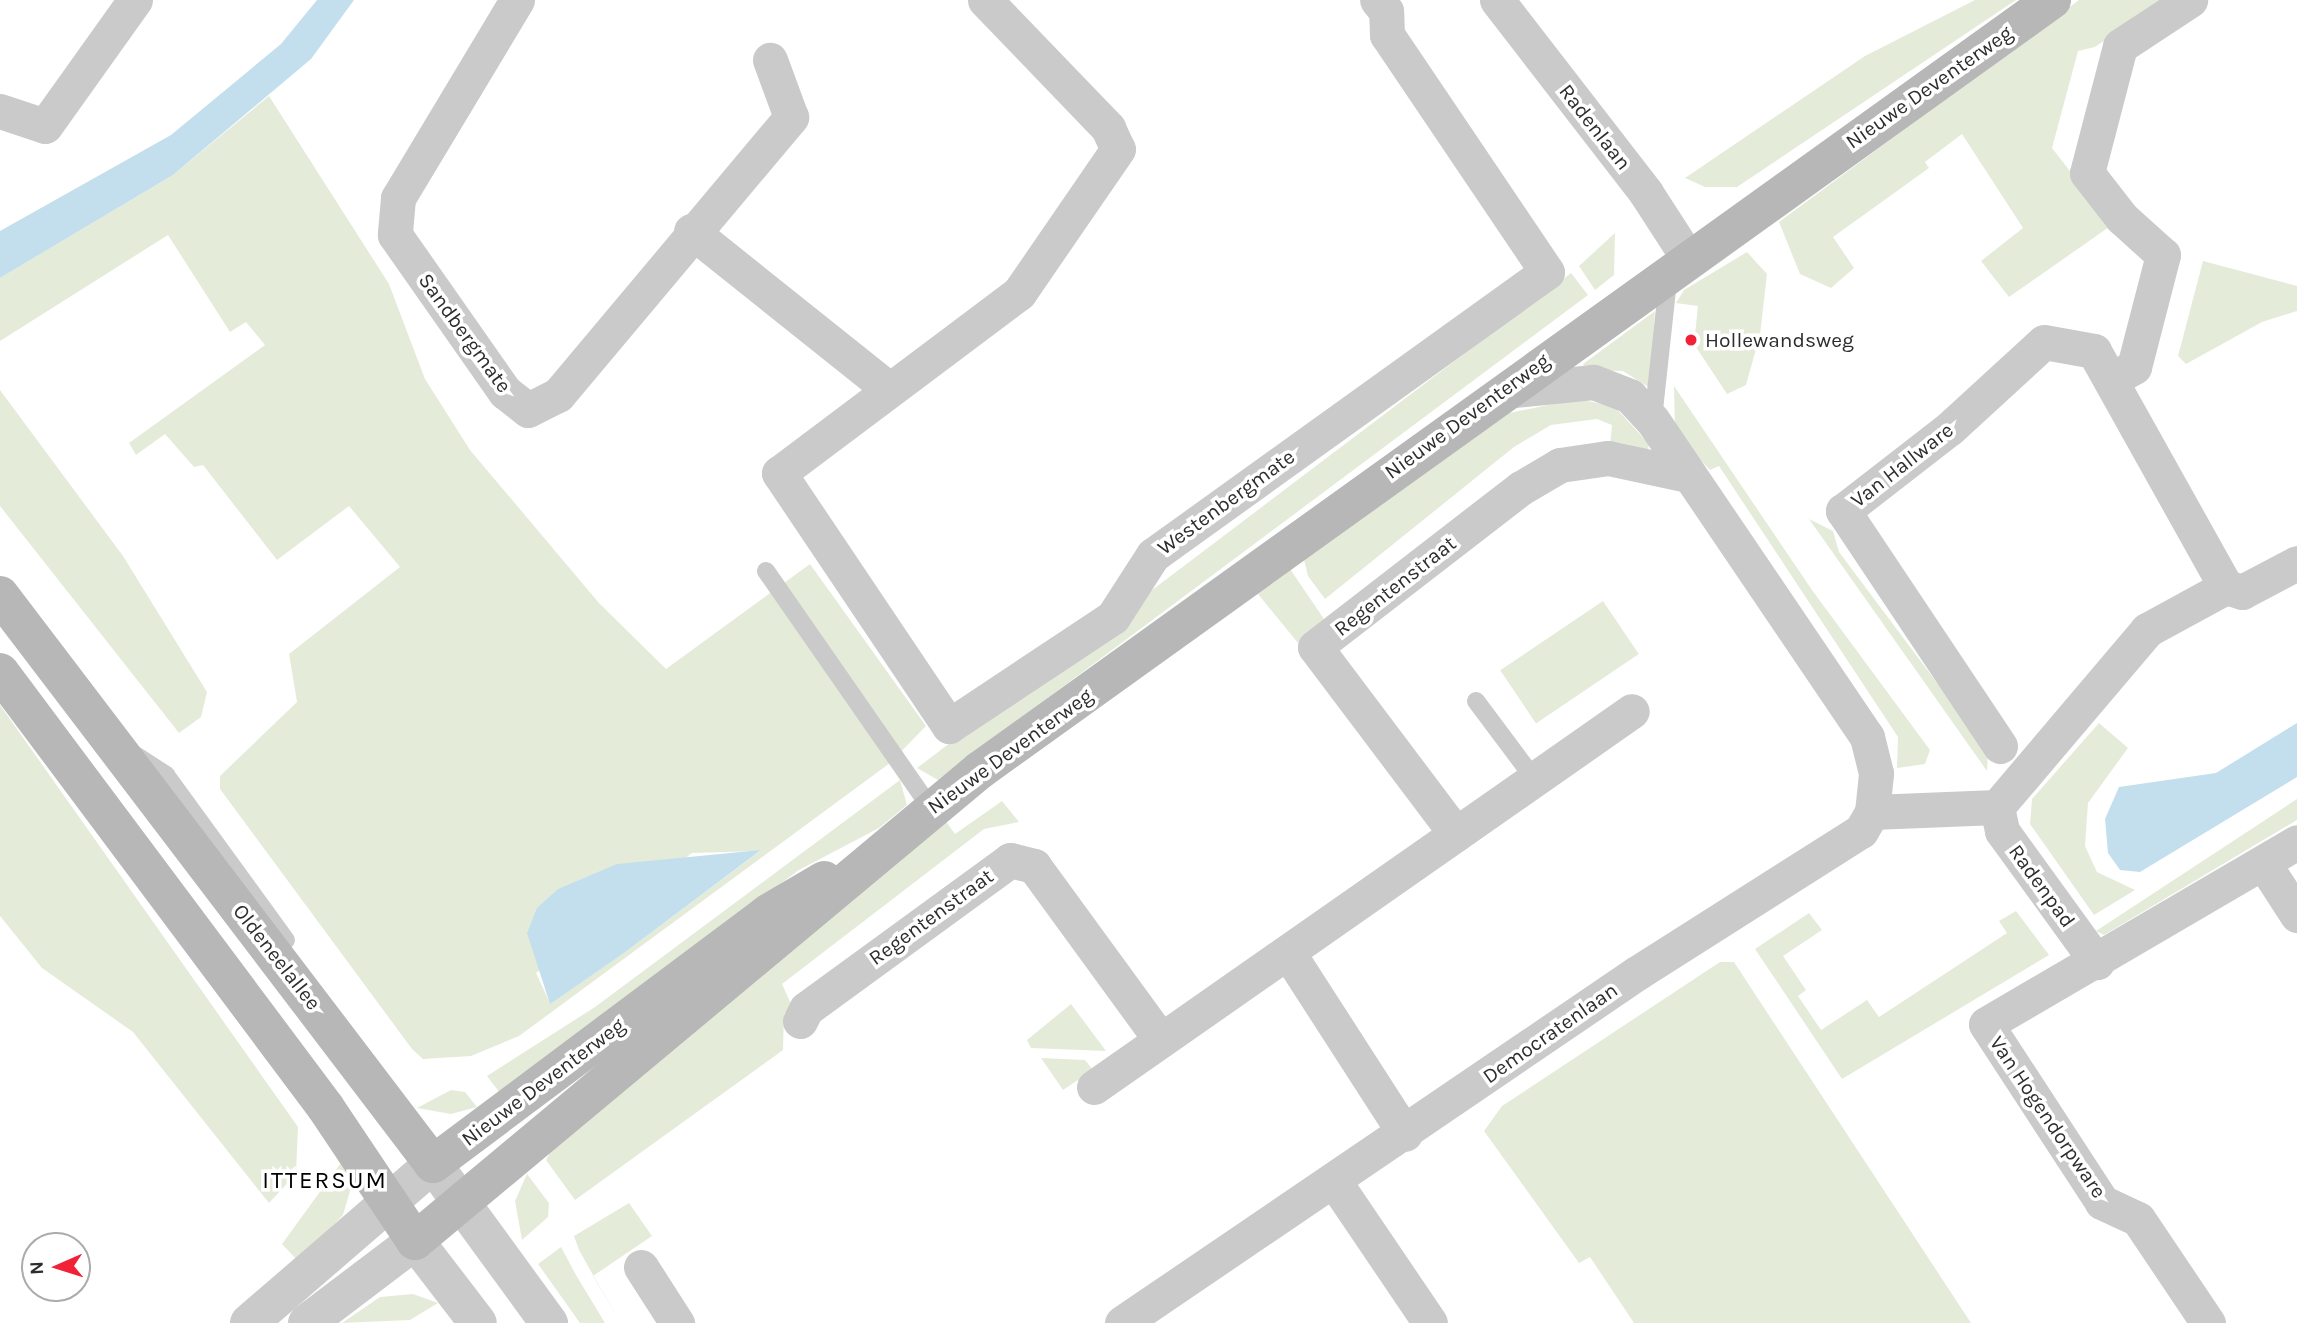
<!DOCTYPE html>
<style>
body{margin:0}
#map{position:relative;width:2297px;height:1323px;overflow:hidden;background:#fff;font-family:Karla,sans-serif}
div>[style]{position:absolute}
.green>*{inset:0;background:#e4ecd9;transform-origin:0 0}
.water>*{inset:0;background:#c3dfed}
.service>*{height:18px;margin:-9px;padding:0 9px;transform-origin:9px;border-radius:9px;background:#cacaca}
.minor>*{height:35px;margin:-17.5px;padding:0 17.5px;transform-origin:17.5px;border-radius:17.5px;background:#cacaca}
.tertiary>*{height:38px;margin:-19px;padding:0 19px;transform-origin:19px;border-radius:19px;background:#cacaca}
.secondary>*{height:38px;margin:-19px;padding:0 19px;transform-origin:19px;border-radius:19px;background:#b7b7b7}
.dots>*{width:19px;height:19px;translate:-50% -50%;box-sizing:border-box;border:4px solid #fff;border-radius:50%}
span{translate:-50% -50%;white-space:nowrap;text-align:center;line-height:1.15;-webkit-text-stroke:7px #fff;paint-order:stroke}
.street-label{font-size:21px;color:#2d2d2d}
.poi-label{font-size:21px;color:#2d2d2d}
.left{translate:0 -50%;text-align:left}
.quarter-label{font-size:24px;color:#000;letter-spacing:2px}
.north{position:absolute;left:21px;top:1232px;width:70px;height:70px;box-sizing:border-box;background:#fff;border:2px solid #ababab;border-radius:50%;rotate:267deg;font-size:19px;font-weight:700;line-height:28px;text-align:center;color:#2d2d2d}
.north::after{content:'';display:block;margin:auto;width:24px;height:32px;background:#f12138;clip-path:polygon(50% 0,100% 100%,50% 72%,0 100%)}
</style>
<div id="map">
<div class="green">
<div style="clip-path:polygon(1975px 0,2016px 0,1737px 187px,1705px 187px,1685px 178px,1865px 56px)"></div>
<div style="clip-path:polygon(2079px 0,2163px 0,2095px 47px,2078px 51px,2052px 148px,2112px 225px,2009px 297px,1981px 261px,2023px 228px,1962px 134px,1925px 162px,1929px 168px,1833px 237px,1854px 268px,1831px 288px,1800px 274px,1779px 222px)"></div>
<div style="clip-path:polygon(evenodd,269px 96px,389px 284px,425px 379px,470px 450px,599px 603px,666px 669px,810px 564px,926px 726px,890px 763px,519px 1036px,471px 1056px,423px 1059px,412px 1049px,220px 789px,220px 776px,297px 702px,289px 654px,400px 567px,349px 506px,277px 560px,203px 465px,194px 467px,165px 434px,136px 455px,129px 443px,265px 345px,246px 322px,230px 332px,168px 235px,0 341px,0 278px,173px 175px,269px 96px,760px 851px,624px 953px,550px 1003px,536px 973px,692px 853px,760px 851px)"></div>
<div style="clip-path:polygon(1615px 233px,1614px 275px,1595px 290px,1579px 266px)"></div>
<div style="clip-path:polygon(1747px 252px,1767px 274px,1760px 335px,1746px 385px,1727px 394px,1694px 344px,1698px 306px,1676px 303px,1684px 290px)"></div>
<div style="clip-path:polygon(2203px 261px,2297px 286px,2297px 311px,2262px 322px,2186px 364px,2178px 356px)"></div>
<div style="clip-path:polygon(1571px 273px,1588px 295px,938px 780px,917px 768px)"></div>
<div style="clip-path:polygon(1655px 311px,1650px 388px,1623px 371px,1586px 370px,1583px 364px)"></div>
<div style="clip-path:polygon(1674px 386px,1812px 590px,1930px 750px,1925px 764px,1897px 768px,1898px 737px,1719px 466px,1710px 470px,1675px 434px)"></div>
<div style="clip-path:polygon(0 390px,123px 556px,207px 692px,201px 717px,179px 733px,0 506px)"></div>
<div style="clip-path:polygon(1577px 399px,1614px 406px,1649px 444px,1648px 451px,1610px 445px,1612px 425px,1597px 419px,1551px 425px,1514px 447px,1325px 599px,1308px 576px,1304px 560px,1509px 413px)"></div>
<div style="clip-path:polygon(1809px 519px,1833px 531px,1839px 552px,1988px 751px,1987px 771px)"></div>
<div style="clip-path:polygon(1290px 569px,1324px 619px,1298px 643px,1258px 594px)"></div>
<div style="left:1603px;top:601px;width:64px;height:124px;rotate:56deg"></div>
<div style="clip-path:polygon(0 705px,298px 1127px,296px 1174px,269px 1203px,133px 1032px,42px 968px,0 916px)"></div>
<div style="clip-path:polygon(2099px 723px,2128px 748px,2088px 803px,2085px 846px,2097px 872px,2135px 890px,2094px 915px,2030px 824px,2032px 799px)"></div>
<div style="clip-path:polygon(900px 780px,907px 805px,879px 828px,799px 870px,500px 1093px,487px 1076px,595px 1007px)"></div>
<div style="clip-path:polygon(2297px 799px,2297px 820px,2104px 935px,2096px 931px)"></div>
<div style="clip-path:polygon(1002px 801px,1019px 822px,984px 829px,782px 984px,792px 1006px,784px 1014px,783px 1050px,575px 1200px,546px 1160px,563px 1129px,945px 820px,955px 834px)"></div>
<div style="clip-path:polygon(2016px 911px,2049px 955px,1842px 1079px,1755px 949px,1809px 913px,1822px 930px,1783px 956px,1806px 990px,1798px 996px,1821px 1030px,1867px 1000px,1879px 1017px,2007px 933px,1999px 921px)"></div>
<div style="clip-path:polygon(1720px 962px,1734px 962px,1971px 1323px,1634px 1323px,1590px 1257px,1579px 1263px,1484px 1131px,1502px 1106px)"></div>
<div style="clip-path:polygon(1071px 1004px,1106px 1051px,1031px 1048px,1027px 1040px)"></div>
<div style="clip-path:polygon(1041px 1058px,1085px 1060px,1093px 1070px,1063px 1090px)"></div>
<div style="clip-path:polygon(451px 1090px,465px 1092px,477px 1107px,451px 1114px,417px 1108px)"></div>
<div style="clip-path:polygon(343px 1160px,350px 1191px,343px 1215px,299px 1262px,282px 1244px)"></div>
<div style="clip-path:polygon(527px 1174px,549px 1203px,548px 1217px,522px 1240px,515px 1201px)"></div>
<div style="clip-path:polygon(629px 1203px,652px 1236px,593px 1276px,621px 1323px,593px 1275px,579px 1250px,574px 1236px)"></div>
<div style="clip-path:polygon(561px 1247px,576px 1275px,605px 1323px,580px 1323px,538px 1264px)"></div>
<div style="clip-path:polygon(413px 1294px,438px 1303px,410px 1320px,342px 1323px,380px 1297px)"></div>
</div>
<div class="water">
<div style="clip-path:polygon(317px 0,354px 0,311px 59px,173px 175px,0 278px,0 231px,171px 135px,281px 44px)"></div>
<div style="clip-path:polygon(2297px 723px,2297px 777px,2140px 872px,2120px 870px,2108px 853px,2105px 819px,2119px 787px,2216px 773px)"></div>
<div style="clip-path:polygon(761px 850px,624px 953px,550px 1004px,527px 933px,537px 908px,558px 889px,617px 864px)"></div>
</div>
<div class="service">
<div style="left:1653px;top:419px;width:140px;rotate:-83.8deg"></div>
<div style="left:766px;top:571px;width:289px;rotate:55.2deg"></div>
<div style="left:1476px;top:701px;width:99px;rotate:53.2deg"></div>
<div style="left:137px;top:756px;width:35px;rotate:33deg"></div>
<div style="left:166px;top:775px;width:204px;rotate:54deg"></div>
</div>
<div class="minor">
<div style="left:517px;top:0;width:231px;rotate:121deg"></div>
<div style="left:398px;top:198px;width:37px;rotate:95deg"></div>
<div style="left:395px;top:235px;width:192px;rotate:55deg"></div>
<div style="left:505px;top:392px;width:29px;rotate:38deg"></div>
<div style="left:528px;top:410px;width:34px;rotate:-27deg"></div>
<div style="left:558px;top:395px;width:363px;rotate:-50deg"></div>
<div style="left:791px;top:117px;width:61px;rotate:-110.2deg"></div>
<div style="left:985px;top:0;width:178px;rotate:46.1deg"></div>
<div style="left:1108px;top:128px;width:23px;rotate:65deg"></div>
<div style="left:1118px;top:149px;width:175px;rotate:124.5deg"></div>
<div style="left:1019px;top:293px;width:300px;rotate:143.1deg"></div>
<div style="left:779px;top:473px;width:305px;rotate:56.1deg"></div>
<div style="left:949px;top:726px;width:197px;rotate:-33.6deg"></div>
<div style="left:1113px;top:617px;width:74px;rotate:-57.2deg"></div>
<div style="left:1153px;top:555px;width:485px;rotate:-35.7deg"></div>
<div style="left:1547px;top:272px;width:286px;rotate:-124deg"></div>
<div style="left:1387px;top:35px;width:24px;rotate:-92deg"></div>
<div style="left:1386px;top:11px;width:14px;rotate:-129deg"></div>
<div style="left:1497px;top:0;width:244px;rotate:52.3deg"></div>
<div style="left:1646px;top:193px;width:77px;rotate:57.1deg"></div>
<div style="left:0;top:111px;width:47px;rotate:18.4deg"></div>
<div style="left:45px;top:126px;width:155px;rotate:-54.5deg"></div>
<div style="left:691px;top:231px;width:253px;rotate:38.6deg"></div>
<div style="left:2114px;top:378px;width:23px;rotate:-29deg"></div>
<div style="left:2134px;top:367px;width:116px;rotate:-75.5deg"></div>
<div style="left:2163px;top:255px;width:55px;rotate:-137.9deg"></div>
<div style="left:2122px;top:218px;width:57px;rotate:-127.9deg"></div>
<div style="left:2087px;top:173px;width:131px;rotate:-75.4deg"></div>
<div style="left:2120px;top:46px;width:84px;rotate:-33.3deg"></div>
<div style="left:2000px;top:746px;width:283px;rotate:-123.7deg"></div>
<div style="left:1843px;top:511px;width:135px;rotate:-37.8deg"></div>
<div style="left:1950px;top:428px;width:127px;rotate:-42.5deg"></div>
<div style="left:2044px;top:342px;width:51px;rotate:10.2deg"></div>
<div style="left:2094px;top:351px;width:270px;rotate:60.8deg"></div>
<div style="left:1997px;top:807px;width:232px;rotate:-49.7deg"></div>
<div style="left:2147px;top:630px;width:90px;rotate:-28.6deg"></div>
<div style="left:2226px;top:587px;width:17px;rotate:17deg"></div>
<div style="left:2242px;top:592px;width:62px;rotate:-27.8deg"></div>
<div style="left:1997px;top:807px;width:25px;rotate:78deg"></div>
<div style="left:2002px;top:831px;width:162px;rotate:54.1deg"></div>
<div style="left:1872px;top:812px;width:125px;rotate:-2.3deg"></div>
<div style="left:1456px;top:834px;width:234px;rotate:-127deg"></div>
<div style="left:1315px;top:647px;width:260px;rotate:-37.7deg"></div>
<div style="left:1521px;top:488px;width:45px;rotate:-30.5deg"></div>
<div style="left:1560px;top:465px;width:49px;rotate:-8.3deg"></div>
<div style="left:1608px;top:458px;width:81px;rotate:12.1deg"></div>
<div style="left:2264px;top:864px;width:61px;rotate:57.1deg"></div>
<div style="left:1289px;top:954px;width:214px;rotate:57.2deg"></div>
<div style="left:800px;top:1021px;width:13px;rotate:-63deg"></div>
<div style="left:806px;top:1009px;width:253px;rotate:-36.1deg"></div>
<div style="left:1010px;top:860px;width:25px;rotate:14deg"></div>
<div style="left:1034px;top:866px;width:214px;rotate:53.9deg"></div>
<div style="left:1094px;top:1087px;width:656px;rotate:-34.95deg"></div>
<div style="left:1334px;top:1181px;width:171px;rotate:55.9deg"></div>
<div style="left:641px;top:1267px;width:67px;rotate:57.3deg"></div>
<div style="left:1122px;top:1323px;width:623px;rotate:-34.2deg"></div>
<div style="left:1637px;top:973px;width:265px;rotate:-32.4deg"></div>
<div style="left:1861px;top:831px;width:22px;rotate:-60deg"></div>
<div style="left:1872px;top:812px;width:39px;rotate:-84deg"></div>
<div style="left:1876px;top:773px;width:37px;rotate:-104deg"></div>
<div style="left:1867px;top:737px;width:383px;rotate:-124.1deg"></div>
<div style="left:1652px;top:420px;width:33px;rotate:-133deg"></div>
<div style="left:1630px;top:396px;width:40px;rotate:-159deg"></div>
<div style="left:1593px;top:382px;width:87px;rotate:174.1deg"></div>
<div style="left:2208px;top:1323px;width:125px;rotate:-123.9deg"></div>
<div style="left:2138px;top:1219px;width:40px;rotate:-155deg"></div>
<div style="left:2102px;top:1202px;width:212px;rotate:-123.1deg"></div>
<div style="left:1986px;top:1024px;width:360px;rotate:-30.3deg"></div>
</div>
<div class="tertiary">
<div style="left:249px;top:1323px;width:243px;rotate:-40.8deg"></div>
<div style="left:433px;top:1164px;width:197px;rotate:53.9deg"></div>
<div style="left:307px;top:1323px;width:136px;rotate:-37.2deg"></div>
<div style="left:415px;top:1241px;width:103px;rotate:52.5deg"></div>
</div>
<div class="secondary">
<div style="left:0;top:595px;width:715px;rotate:52.73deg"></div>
<div style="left:433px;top:1164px;width:419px;rotate:-36.8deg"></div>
<div style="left:768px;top:913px;width:65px;rotate:-30.5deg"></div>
<div style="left:0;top:672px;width:544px;rotate:53.21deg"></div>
<div style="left:326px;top:1108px;width:160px;rotate:56.2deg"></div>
<div style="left:415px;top:1241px;width:736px;rotate:-39.82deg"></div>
<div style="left:980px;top:770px;width:1320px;rotate:-35.69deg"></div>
</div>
<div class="dots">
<div style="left:1691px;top:340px;background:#f12138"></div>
</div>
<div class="street-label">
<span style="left:1929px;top:87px;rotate:-35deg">Nieuwe Deventerweg</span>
<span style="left:1595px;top:127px;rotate:52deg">Radenlaan</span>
<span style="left:465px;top:333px;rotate:54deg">Sandbergmate</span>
<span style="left:1467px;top:416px;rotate:-36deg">Nieuwe Deventerweg</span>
<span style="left:1902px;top:465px;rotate:-38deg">Van Hallware</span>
<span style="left:1226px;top:502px;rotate:-36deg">Westenbergmate</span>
<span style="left:1395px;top:586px;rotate:-38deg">Regentenstraat</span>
<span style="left:1010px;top:751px;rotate:-36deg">Nieuwe Deventerweg</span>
<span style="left:2042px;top:886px;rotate:54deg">Radenpad</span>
<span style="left:931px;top:917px;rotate:-36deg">Regentenstraat</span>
<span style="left:277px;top:957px;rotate:52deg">Oldeneelallee</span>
<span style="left:1550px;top:1033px;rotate:-35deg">Democratenlaan</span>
<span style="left:543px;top:1082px;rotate:-37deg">Nieuwe Deventerweg</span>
<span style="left:2048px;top:1117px;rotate:56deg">Van Hogendorpware</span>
</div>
<div class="poi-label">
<span class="left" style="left:1705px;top:340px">Hollewandsweg</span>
</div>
<div class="quarter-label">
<span style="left:325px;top:1181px">ITTERSUM</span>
</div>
<div class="north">N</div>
</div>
